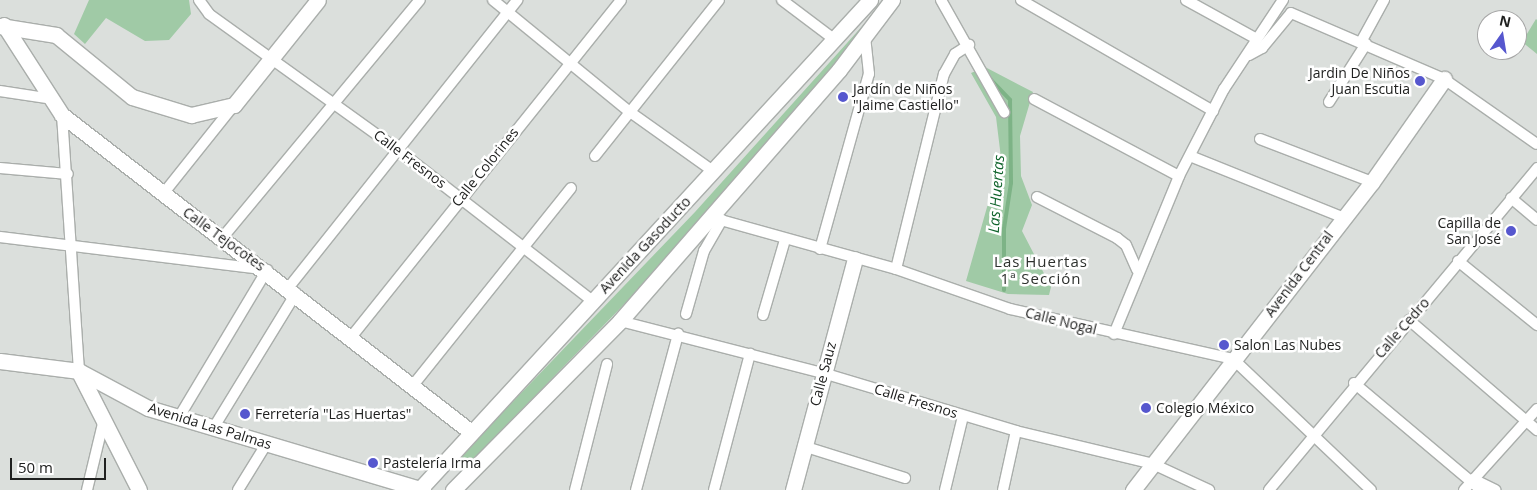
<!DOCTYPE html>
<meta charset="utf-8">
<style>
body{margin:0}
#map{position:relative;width:1537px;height:490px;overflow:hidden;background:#dbdfdc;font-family:"Open Sans",sans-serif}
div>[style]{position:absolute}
.green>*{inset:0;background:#a0caa6}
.stream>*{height:4px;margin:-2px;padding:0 2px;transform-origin:2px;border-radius:2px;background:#7db386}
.roads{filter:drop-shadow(1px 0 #aaaeab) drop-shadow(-1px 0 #aaaeab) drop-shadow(0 1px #aaaeab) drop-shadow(0 -1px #aaaeab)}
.street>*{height:10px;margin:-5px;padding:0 5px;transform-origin:5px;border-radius:5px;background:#fff}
.secondary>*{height:15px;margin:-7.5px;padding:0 7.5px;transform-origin:7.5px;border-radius:7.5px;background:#fff}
.dots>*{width:14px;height:14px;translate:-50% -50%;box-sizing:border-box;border:2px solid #fff;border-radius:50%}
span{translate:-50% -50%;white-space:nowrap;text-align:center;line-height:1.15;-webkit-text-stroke:5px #fff;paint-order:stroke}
.poi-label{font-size:14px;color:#202120}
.right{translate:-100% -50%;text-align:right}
.left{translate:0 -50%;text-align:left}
.street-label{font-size:14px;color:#202120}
.water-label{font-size:15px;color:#10642c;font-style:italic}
.neighbourhood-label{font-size:15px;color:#2d302d;letter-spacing:1px}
.north{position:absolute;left:1477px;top:10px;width:50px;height:50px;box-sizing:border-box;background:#fff;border:1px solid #a6a6a6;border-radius:50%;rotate:13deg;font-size:14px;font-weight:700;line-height:20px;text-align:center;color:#202120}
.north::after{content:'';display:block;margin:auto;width:18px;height:22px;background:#5657ce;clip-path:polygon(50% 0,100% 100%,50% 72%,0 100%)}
.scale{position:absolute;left:10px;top:458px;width:96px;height:22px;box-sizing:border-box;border:2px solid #202120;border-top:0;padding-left:6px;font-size:15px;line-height:18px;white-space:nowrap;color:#202120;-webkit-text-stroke:4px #fff;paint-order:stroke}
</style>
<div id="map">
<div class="green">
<div style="clip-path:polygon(89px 0,189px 0,191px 14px,169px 40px,145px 41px,106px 18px,85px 44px,74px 34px)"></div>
<div style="clip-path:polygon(1536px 19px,1537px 20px,1537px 54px,1522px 42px)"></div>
<div style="clip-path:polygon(865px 23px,847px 56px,638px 290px,463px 470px,455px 462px,695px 212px)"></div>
<div style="clip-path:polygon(985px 67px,1033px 92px,1020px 136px,1021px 176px,1032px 205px,1022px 231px,1051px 287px,1049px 295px,1008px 294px,966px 281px,1001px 158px,996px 117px,971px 73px)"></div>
</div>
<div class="stream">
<div style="left:990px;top:79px;width:29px;rotate:46deg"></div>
<div style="left:1010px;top:100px;width:83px;rotate:89.3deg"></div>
<div style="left:1011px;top:183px;width:47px;rotate:98.7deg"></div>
<div style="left:1004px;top:229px;width:61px;rotate:90deg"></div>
</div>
<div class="roads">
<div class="street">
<div style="left:199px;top:0;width:17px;rotate:54deg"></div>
<div style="left:209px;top:14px;width:233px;rotate:35.7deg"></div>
<div style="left:398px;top:150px;width:247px;rotate:37.8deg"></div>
<div style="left:493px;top:0;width:177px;rotate:39.3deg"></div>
<div style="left:630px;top:112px;width:102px;rotate:35.4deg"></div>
<div style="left:782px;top:0;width:66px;rotate:37deg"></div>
<div style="left:941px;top:0;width:129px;rotate:60.6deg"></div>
<div style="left:1021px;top:0;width:222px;rotate:30deg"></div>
<div style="left:1186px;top:0;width:79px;rotate:28.8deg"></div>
<div style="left:1361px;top:42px;width:48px;rotate:-61.3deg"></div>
<div style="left:1249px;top:55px;width:15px;rotate:-28deg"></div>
<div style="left:1262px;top:48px;width:45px;rotate:-50.4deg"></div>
<div style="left:1291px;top:13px;width:167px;rotate:23.3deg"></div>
<div style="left:1444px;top:79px;width:113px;rotate:35deg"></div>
<div style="left:0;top:91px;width:54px;rotate:8.6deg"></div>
<div style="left:1034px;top:99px;width:164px;rotate:28deg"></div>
<div style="left:1329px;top:102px;width:69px;rotate:-57.5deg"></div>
<div style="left:62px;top:115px;width:257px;rotate:86.2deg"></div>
<div style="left:1260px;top:139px;width:120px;rotate:21deg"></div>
<div style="left:595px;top:156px;width:199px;rotate:-51.5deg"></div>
<div style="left:1190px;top:156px;width:164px;rotate:21.9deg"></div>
<div style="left:0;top:168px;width:68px;rotate:5deg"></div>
<div style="left:163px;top:194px;width:114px;rotate:-51.4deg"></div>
<div style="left:1037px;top:197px;width:90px;rotate:27.1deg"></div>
<div style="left:1117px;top:238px;width:11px;rotate:38deg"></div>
<div style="left:1126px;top:245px;width:27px;rotate:66deg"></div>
<div style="left:1511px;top:198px;width:34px;rotate:40deg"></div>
<div style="left:710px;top:217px;width:193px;rotate:15.6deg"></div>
<div style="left:896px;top:269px;width:121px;rotate:19.3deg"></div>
<div style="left:1010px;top:309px;width:229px;rotate:12.6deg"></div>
<div style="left:1233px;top:359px;width:190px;rotate:43.5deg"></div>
<div style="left:0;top:237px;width:269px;rotate:7deg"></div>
<div style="left:267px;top:270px;width:171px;rotate:120.9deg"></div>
<div style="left:223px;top:237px;width:308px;rotate:-50.3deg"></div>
<div style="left:820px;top:249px;width:182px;rotate:-74.4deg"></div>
<div style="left:869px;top:74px;width:37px;rotate:-96deg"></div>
<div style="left:1458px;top:261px;width:102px;rotate:39deg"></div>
<div style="left:896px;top:269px;width:201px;rotate:-76.2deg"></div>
<div style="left:944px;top:74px;width:23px;rotate:-61deg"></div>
<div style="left:955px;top:54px;width:17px;rotate:-33deg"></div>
<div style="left:289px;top:287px;width:367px;rotate:-51.5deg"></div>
<div style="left:686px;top:314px;width:66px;rotate:-74.1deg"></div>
<div style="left:704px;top:251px;width:36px;rotate:-60deg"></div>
<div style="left:763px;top:315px;width:78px;rotate:-73.7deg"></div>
<div style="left:1409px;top:320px;width:169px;rotate:40.7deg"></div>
<div style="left:620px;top:321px;width:210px;rotate:14.4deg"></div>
<div style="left:823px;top:373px;width:202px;rotate:16.7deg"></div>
<div style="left:1016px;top:431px;width:141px;rotate:13.5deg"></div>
<div style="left:1153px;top:464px;width:62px;rotate:24.9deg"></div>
<div style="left:1114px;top:334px;width:171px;rotate:-67.6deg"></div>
<div style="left:1179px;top:176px;width:98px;rotate:-62.7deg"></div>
<div style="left:1224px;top:89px;width:107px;rotate:-56.5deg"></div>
<div style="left:352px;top:336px;width:430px;rotate:-51.3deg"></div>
<div style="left:1354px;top:383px;width:166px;rotate:40.1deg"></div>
<div style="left:414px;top:384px;width:251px;rotate:-51.3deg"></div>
<div style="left:214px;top:427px;width:157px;rotate:-58.5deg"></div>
<div style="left:803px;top:446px;width:107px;rotate:17.4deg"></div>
<div style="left:1473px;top:479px;width:25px;rotate:26deg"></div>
<div style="left:87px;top:490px;width:73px;rotate:-76.5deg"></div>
<div style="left:238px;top:490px;width:55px;rotate:-58.3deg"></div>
<div style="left:575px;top:490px;width:130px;rotate:-75.7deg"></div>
<div style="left:636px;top:490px;width:162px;rotate:-74.9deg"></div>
<div style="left:714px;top:490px;width:141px;rotate:-75.2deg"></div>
<div style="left:945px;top:490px;width:76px;rotate:-76.3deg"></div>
<div style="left:1003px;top:490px;width:60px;rotate:-77.6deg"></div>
<div style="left:1269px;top:490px;width:419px;rotate:-50.2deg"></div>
<div style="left:1464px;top:490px;width:109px;rotate:-48deg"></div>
</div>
<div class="secondary">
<div style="left:4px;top:25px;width:107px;rotate:57.2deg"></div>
<div style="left:62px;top:115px;width:517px;rotate:37.78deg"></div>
<div style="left:0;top:26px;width:57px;rotate:9.1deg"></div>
<div style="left:56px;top:35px;width:98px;rotate:39.2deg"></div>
<div style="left:132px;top:97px;width:62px;rotate:17deg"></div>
<div style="left:191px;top:115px;width:44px;rotate:-13.1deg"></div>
<div style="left:234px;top:105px;width:134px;rotate:-51.3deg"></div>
<div style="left:0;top:361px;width:80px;rotate:7.2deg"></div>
<div style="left:79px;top:371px;width:78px;rotate:28.2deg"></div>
<div style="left:148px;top:408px;width:287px;rotate:16.6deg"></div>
<div style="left:79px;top:372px;width:132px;rotate:63deg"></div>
<div style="left:419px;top:490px;width:666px;rotate:-47.37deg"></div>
<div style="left:453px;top:490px;width:238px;rotate:-45.3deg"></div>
<div style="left:620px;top:321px;width:333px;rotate:-48.9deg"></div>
<div style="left:839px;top:70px;width:88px;rotate:-52.9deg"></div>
<div style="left:793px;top:490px;width:239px;rotate:-75deg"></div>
<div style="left:1133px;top:490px;width:390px;rotate:-52.2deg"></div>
<div style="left:1372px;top:182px;width:126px;rotate:-55deg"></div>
</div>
</div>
<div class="dots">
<div style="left:1420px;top:81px;background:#5657ce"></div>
<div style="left:843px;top:97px;background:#5657ce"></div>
<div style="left:1511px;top:231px;background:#5657ce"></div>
<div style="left:1224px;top:345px;background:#5657ce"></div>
<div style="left:1146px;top:408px;background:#5657ce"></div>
<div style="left:245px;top:414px;background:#5657ce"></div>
<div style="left:373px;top:463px;background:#5657ce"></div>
</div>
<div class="poi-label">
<span class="right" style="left:1410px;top:81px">Jardin De Niños<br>Juan Escutia</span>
<span class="left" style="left:853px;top:97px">Jardín de Niños<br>"Jaime Castiello"</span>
<span class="right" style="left:1501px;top:231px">Capilla de<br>San José</span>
<span class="left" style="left:1234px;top:345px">Salon Las Nubes</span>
<span class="left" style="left:1156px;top:408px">Colegio México</span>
<span class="left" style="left:255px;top:414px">Ferretería "Las Huertas"</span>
<span class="left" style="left:383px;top:463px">Pastelería Irma</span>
</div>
<div class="street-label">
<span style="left:410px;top:159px;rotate:37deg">Calle Fresnos</span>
<span style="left:485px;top:167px;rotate:-51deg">Calle Colorines</span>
<span style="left:224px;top:239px;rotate:36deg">Calle Tejocotes</span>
<span style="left:645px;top:245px;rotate:-47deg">Avenida Gasoducto</span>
<span style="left:1299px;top:274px;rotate:-53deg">Avenida Central</span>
<span style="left:1061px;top:321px;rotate:14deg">Calle Nogal</span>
<span style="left:1402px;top:328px;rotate:-49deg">Calle Cedro</span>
<span style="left:823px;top:374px;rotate:-75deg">Calle Sauz</span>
<span style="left:916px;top:401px;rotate:17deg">Calle Fresnos</span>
<span style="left:210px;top:426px;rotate:17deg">Avenida Las Palmas</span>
</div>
<div class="water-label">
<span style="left:996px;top:194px;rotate:-86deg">Las Huertas</span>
</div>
<div class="neighbourhood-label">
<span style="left:1041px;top:270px">Las Huertas<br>1ª Sección</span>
</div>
<div class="north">N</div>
<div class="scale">50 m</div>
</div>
